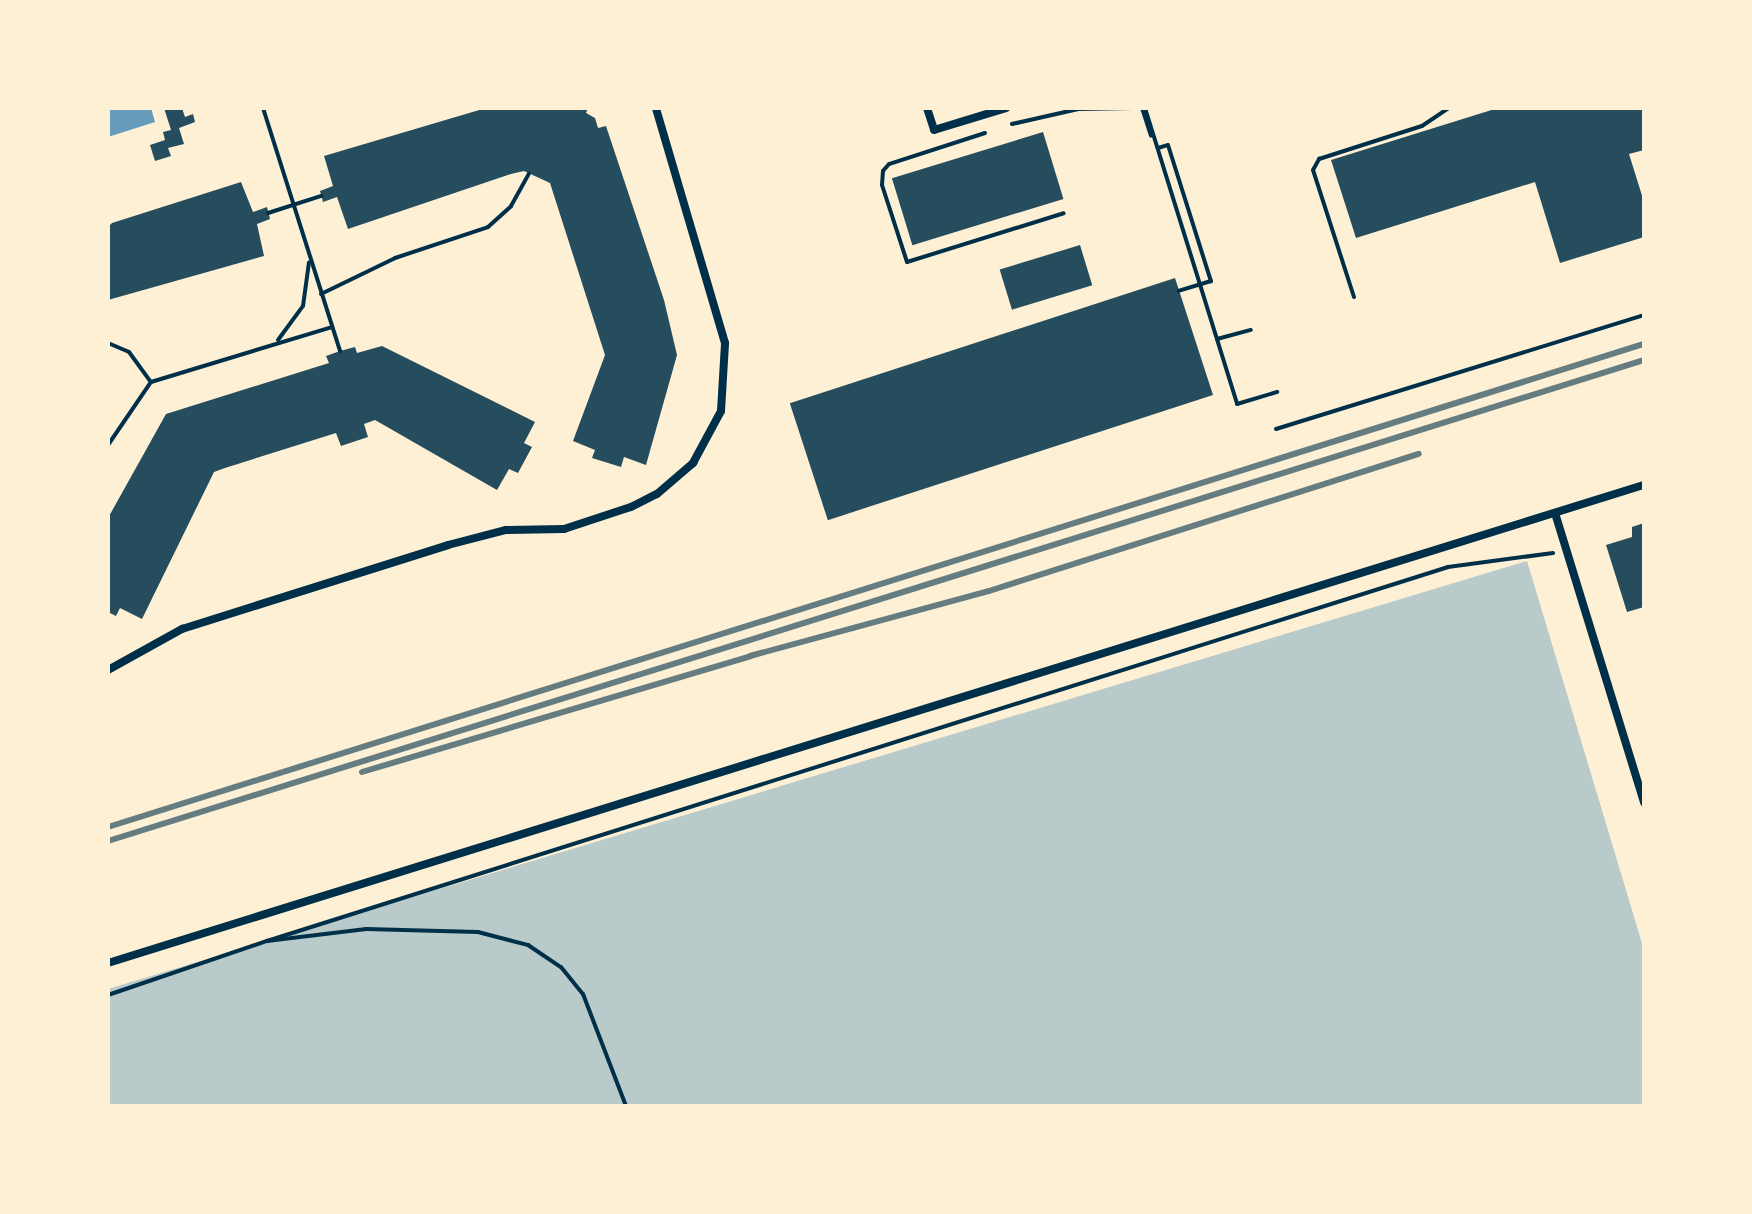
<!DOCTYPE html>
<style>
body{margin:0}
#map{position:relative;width:1752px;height:1214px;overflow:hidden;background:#fdf0d5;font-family:"Open Sans",sans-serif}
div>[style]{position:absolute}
.green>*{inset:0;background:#b9caca}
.water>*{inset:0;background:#669bbc}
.building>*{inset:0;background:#264d5e;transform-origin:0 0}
.path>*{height:4px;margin:-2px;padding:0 2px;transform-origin:2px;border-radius:2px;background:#003049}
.minor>*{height:8px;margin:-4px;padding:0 4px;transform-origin:4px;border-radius:4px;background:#003049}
.rail>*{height:6px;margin:-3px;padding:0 3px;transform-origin:3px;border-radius:3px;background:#657d81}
span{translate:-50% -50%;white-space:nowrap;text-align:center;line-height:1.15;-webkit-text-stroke:7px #fdf0d5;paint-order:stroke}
.frame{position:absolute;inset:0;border:110px solid #fdf0d5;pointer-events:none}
</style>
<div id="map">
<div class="green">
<div style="clip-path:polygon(1527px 561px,1644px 950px,1644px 1106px,108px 1106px,108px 989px)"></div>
</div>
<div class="water">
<div style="clip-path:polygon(108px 108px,151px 108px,155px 122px,108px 137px)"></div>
</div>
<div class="building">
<div style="clip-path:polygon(164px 108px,182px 108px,185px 117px,193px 114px,195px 122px,179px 128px,184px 144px,168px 148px,171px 156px,155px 161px,150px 145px,165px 140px,163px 132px,171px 130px)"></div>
<div style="clip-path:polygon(486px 108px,588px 108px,586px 113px,595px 118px,598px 128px,606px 126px,664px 300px,677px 355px,646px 465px,624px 457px,621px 467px,592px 458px,595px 450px,573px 441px,605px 355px,550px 183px,524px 171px,511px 174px,348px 229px,337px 197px,323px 202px,320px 191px,333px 186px,324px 156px)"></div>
<div style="clip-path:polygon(1498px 108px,1644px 108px,1644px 150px,1629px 154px,1644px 202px,1644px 237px,1560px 263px,1535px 182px,1356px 238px,1331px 160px)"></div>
<div style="left:1043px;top:132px;width:70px;height:158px;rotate:73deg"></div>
<div style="clip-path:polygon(241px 182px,253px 212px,267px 207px,270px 219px,257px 224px,264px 256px,108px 300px,108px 227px,112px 223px)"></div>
<div style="left:1080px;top:245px;width:42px;height:84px;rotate:73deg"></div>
<div style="left:1175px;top:278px;width:123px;height:405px;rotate:72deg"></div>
<div style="clip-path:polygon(382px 346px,535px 422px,524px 443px,532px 447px,518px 473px,509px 469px,497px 490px,375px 420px,364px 424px,368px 437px,341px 446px,336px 433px,225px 468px,214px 472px,142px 619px,120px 608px,116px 616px,108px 612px,108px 518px,166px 414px,329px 363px,326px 356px,340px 351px,355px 347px,357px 353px)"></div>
<div style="clip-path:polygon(1644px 523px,1644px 607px,1627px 612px,1606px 545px,1632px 537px,1632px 527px)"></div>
</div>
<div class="path">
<div style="left:263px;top:108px;width:255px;rotate:72.4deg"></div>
<div style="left:1142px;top:108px;width:29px;rotate:72deg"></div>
<div style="left:1145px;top:108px;width:310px;rotate:72.7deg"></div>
<div style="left:1237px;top:404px;width:42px;rotate:-16.7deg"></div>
<div style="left:1012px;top:124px;width:68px;rotate:-12.8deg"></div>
<div style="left:1078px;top:109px;width:55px;rotate:-1deg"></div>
<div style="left:985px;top:133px;width:101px;rotate:162.1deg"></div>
<div style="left:889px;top:164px;width:9px;rotate:131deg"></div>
<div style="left:883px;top:171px;width:14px;rotate:94deg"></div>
<div style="left:882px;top:185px;width:81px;rotate:72deg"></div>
<div style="left:907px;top:262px;width:164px;rotate:-17.3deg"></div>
<div style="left:1158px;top:148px;width:10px;rotate:-17deg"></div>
<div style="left:1168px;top:145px;width:143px;rotate:72.5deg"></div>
<div style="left:1211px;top:281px;width:34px;rotate:163deg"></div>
<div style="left:268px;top:213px;width:56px;rotate:-17.8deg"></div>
<div style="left:321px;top:294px;width:82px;rotate:-25.9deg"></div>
<div style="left:395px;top:258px;width:98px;rotate:-18.4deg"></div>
<div style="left:488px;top:227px;width:31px;rotate:-42deg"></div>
<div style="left:511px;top:206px;width:37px;rotate:-61deg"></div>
<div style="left:1354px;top:297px;width:133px;rotate:-107.9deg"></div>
<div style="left:1313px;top:170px;width:13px;rotate:-61deg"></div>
<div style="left:1319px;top:159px;width:108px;rotate:-17.8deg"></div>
<div style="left:1422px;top:126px;width:32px;rotate:-34deg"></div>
<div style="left:1217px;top:339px;width:35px;rotate:-15deg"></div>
<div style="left:278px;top:340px;width:42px;rotate:-53.7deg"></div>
<div style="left:303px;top:306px;width:44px;rotate:-82.2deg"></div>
<div style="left:108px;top:343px;width:23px;rotate:23deg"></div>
<div style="left:129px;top:352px;width:37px;rotate:54deg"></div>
<div style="left:1276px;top:429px;width:385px;rotate:-17.2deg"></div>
<div style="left:108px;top:445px;width:76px;rotate:-55.7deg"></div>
<div style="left:151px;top:382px;width:189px;rotate:-16.9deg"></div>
<div style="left:267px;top:941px;width:1239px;rotate:-17.57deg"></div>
<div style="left:1448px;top:567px;width:106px;rotate:-7.6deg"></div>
<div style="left:108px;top:995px;width:168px;rotate:-18.8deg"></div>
<div style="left:267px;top:941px;width:100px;rotate:-6.9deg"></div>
<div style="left:366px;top:929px;width:112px;rotate:1.5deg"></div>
<div style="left:478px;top:932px;width:52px;rotate:14.6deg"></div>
<div style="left:528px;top:945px;width:40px;rotate:34deg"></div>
<div style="left:561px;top:967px;width:35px;rotate:51deg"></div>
<div style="left:583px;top:994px;width:120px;rotate:69deg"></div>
</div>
<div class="minor">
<div style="left:927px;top:108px;width:23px;rotate:72deg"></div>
<div style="left:934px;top:130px;width:75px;rotate:-17deg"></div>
<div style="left:1555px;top:513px;width:303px;rotate:72.9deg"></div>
<div style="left:108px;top:670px;width:85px;rotate:-29deg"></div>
<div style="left:182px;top:629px;width:279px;rotate:-17.5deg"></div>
<div style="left:448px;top:545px;width:60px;rotate:-14.5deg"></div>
<div style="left:506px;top:530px;width:58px;rotate:-1deg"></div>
<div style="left:564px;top:529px;width:71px;rotate:-18.2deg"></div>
<div style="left:631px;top:507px;width:29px;rotate:-27deg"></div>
<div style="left:657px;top:494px;width:48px;rotate:-40.7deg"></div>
<div style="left:693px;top:463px;width:59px;rotate:-61.7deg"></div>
<div style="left:721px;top:411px;width:68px;rotate:-86.6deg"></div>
<div style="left:725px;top:343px;width:245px;rotate:-106.4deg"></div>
<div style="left:108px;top:963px;width:1609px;rotate:-17.29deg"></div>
</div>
<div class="rail">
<div style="left:362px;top:772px;width:405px;rotate:-16.6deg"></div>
<div style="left:750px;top:656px;width:248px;rotate:-15.2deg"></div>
<div style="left:989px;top:591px;width:451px;rotate:-17.7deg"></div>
<div style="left:108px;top:827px;width:1610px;rotate:-17.46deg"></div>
<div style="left:108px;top:841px;width:1610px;rotate:-17.39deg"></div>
</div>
<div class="frame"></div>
</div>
